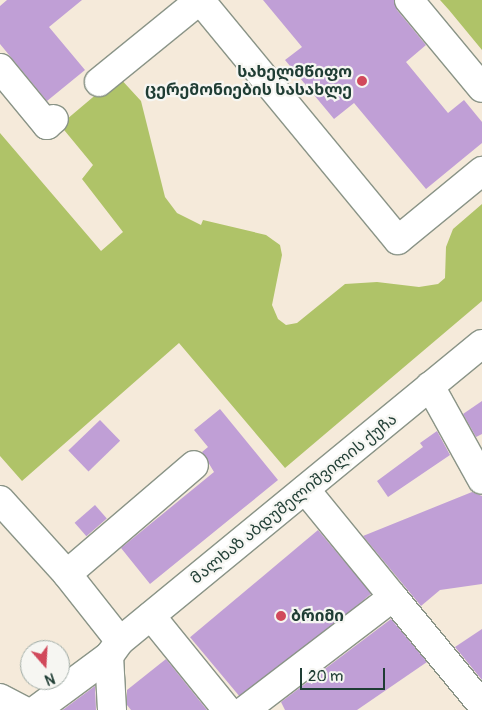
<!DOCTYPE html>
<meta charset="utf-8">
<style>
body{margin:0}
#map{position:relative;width:482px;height:710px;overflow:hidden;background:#f5eada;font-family:Pangolin,"Noto Sans Georgian",sans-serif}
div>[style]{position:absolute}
.green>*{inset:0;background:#afc368}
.building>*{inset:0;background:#c09fd6;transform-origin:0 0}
.roads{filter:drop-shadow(1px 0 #8a9487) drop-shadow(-1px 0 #8a9487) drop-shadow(0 1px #8a9487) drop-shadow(0 -1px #8a9487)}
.minor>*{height:28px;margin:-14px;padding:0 14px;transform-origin:14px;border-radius:14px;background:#fff}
.dots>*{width:14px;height:14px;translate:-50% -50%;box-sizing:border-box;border:2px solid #f6f6f2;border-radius:50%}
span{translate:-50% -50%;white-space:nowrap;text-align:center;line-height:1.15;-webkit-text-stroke:4.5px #f6f6f2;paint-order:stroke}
.poi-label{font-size:16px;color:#1f3d34;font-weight:700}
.right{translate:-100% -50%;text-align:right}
.left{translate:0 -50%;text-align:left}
.street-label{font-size:16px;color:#1f3d34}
.north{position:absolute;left:20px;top:640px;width:50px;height:50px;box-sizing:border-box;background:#f6f6f2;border:1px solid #a0aca6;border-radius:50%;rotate:161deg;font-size:14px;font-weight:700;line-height:20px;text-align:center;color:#1f3d34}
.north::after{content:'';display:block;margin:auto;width:18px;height:22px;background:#d1495b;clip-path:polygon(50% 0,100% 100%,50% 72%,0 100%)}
.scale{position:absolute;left:300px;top:668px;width:85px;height:22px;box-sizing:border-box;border:2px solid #1f3d34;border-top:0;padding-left:6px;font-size:15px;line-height:18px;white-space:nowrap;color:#1f3d34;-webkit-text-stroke:4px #f6f6f2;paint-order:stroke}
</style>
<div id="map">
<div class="green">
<div style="clip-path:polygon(440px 0,482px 0,482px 50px,449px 10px)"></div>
<div style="clip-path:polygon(118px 76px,141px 101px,165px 197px,177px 213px,201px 225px,203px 220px,266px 235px,280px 245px,282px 255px,272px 305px,278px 319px,286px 325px,297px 323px,345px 284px,377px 282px,419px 287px,438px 284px,445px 278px,446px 247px,453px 229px,482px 204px,482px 301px,285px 468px,179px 343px,22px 481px,0 456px,0 133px,101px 251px,123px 232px,82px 179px,93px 165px,60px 125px)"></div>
</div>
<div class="building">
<div style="clip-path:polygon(7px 0,82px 0,49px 27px,85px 70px,47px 101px,0 44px,0 6px)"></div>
<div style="clip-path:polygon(263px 0,394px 0,397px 10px,426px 45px,406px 62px,448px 113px,464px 100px,482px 122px,482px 143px,426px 189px,354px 103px,334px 119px,285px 60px,302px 47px)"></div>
<div style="clip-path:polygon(482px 401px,482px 434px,476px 437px,463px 414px)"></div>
<div style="clip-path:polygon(220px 409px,278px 480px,150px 584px,121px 548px,214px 472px,202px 452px,208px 447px,194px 430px)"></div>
<div style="left:100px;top:420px;width:29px;height:44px;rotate:46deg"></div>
<div style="clip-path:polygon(437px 431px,450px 455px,388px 497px,377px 481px,423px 447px,420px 443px)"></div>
<div style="clip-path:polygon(472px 492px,482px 496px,482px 584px,440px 590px,421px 606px,363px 536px)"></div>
<div style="left:95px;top:505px;width:18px;height:27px;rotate:49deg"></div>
<div style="left:318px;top:530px;width:83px;height:167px;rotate:50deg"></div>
<div style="clip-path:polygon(391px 619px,427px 662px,357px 710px,285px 710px,281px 702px)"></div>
<div style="clip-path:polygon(482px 629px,482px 680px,455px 647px)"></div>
<div style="clip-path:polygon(166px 659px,207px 710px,131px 710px,127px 705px,127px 690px)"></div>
<div style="clip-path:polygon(95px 686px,96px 710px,62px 710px,64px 709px)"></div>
</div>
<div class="roads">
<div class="minor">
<div style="left:200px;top:0;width:311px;rotate:50.5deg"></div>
<div style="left:398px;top:240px;width:109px;rotate:-39.4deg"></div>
<div style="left:409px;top:0;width:114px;rotate:50.3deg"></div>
<div style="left:0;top:68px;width:74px;rotate:50.5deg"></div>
<div style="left:47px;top:125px;width:9px;rotate:-41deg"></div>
<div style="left:99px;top:82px;width:130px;rotate:-39.1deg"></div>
<div style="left:430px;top:386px;width:107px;rotate:61deg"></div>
<div style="left:0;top:500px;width:100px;rotate:47.8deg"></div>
<div style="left:67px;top:574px;width:85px;rotate:51.7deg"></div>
<div style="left:67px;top:574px;width:167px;rotate:-40.6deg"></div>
<div style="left:393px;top:597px;width:140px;rotate:50.5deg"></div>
<div style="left:151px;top:616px;width:121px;rotate:51deg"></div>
<div style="left:109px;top:656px;width:54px;rotate:86.8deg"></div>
<div style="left:0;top:698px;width:26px;rotate:28deg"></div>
<div style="left:36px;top:710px;width:91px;rotate:-36.5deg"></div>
<div style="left:109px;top:656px;width:19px;rotate:-54deg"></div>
<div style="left:120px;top:641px;width:468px;rotate:-39.4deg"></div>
<div style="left:245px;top:710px;width:186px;rotate:-37.4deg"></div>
<div style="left:393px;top:597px;width:139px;rotate:-129.2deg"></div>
</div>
</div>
<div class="dots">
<div style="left:362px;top:81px;background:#d1495b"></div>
<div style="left:281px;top:616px;background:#d1495b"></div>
</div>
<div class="poi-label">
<span class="right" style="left:352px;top:81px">სახელმწიფო<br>ცერემონიების სასახლე</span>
<span class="left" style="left:291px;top:616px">ბრიმი</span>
</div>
<div class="street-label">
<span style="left:294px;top:499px;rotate:-39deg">მალხაზ აბდუშელიშვილის ქუჩა</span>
</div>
<div class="north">N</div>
<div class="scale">20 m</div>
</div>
